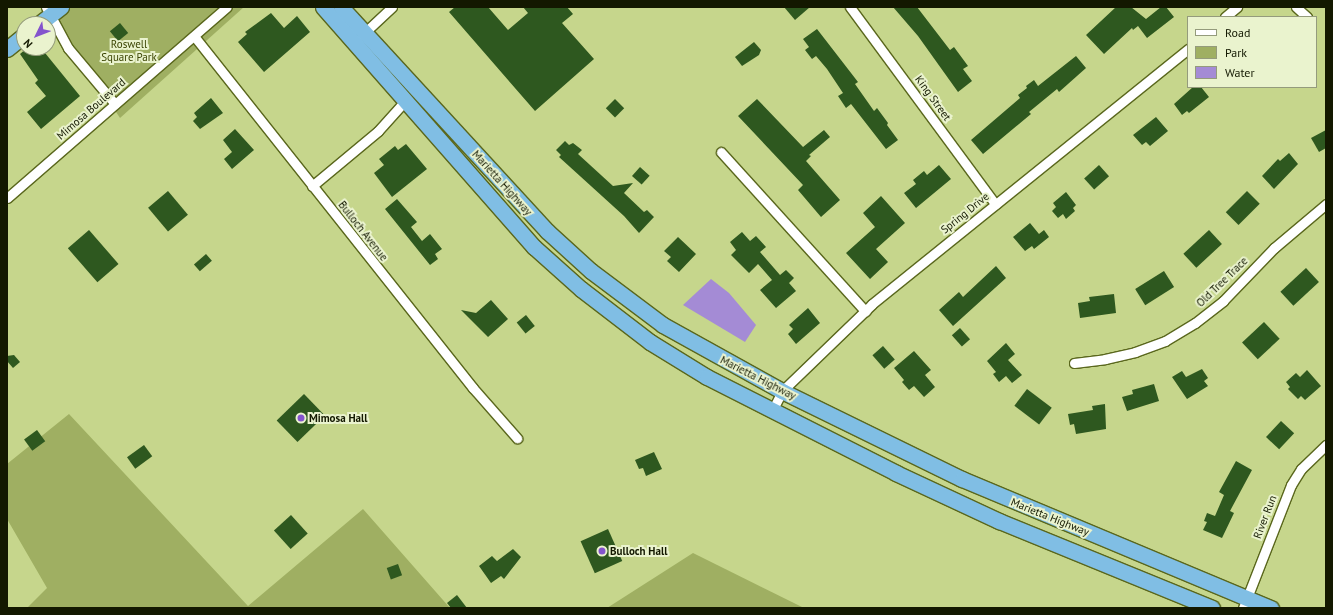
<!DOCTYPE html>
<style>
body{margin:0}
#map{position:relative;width:1333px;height:615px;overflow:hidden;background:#c6d68c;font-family:"PT Sans",sans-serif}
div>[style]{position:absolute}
.green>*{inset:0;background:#9faf62}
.water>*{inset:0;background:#a48bd5}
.building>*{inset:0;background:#2e581f;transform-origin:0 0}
.roads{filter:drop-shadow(1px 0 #5a671d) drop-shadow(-1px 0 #5a671d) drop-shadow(0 1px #5a671d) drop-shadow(0 -1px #5a671d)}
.minor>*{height:9px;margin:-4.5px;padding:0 4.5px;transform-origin:4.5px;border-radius:4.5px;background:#fff}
.trunk>*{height:15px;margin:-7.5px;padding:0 7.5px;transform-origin:7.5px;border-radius:7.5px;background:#80bee4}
.dots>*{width:11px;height:11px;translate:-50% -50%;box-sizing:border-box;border:2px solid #eaf3ce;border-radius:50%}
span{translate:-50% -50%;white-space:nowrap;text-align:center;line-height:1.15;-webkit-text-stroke:4px #eaf3ce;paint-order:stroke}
.park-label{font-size:11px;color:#394301}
.street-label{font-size:11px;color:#131800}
.poi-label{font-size:11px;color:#131800;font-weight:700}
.left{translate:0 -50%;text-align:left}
.frame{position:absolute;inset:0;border:8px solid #131800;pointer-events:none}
.legend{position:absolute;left:1187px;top:16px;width:130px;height:72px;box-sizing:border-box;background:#eaf3ce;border:1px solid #949b7c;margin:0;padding:5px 7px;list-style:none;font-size:12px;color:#131800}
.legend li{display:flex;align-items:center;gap:8px;height:20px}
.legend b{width:20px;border:1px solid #949b7c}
.north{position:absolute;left:16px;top:16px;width:40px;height:40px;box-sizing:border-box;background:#eaf3ce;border:1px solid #949b7c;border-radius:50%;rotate:227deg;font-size:11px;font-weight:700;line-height:16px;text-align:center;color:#131800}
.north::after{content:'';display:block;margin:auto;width:14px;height:18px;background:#8454cd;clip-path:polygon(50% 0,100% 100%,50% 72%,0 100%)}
</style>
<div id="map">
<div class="green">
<div style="clip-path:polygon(60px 7px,244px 7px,120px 118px,52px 14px)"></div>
<div style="clip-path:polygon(69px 414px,248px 606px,363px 509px,450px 608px,27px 608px,47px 588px,7px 519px,7px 464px)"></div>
<div style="clip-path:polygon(693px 553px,804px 608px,607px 608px)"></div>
</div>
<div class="water">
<div style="clip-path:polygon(711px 279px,729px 293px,756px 325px,745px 342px,683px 305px)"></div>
</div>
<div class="building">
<div style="clip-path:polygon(455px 7px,488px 7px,508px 30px,528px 13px,523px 7px,567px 7px,573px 14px,562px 23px,594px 59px,535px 111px,449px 12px)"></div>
<div style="clip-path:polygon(784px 7px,810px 7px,795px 20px)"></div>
<div style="clip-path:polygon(893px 7px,917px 7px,950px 50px,954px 47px,968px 66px,963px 69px,972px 81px,958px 92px,918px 36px)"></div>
<div style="clip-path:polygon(1116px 7px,1131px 7px,1146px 19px,1161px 7px,1166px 7px,1174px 17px,1147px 38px,1138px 26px,1133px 30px,1132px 28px,1104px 54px,1086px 35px)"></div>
<div style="clip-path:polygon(271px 13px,284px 28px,297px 16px,310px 32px,264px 72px,238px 42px,247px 34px,245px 32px)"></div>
<div style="left:120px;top:23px;width:13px;height:13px;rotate:51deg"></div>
<div style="clip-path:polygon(817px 29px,858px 82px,855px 84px,874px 111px,877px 108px,888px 123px,887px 125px,898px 140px,886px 149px,851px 104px,846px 108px,838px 96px,843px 93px,827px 69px,816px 56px,812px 59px,805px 50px,809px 47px,803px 39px)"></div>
<div style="clip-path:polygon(754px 42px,761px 50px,759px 55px,742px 66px,735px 57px)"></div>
<div style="clip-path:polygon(27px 48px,41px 48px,80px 96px,41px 129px,27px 112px,46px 96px,35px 83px,38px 80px,20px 54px)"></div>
<div style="clip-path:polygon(1076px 56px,1086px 68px,1059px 92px,1057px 89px,1029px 112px,1031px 114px,983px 154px,971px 140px,1020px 98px,1018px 95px,1027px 88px,1026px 86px,1034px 80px,1038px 86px)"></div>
<div style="clip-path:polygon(1193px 87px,1201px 87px,1209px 97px,1189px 113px,1187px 111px,1182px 115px,1174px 104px)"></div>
<div style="clip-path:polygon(211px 98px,223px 113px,200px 129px,193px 121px,197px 117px,194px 113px)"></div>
<div style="left:615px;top:99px;width:13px;height:13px;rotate:45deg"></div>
<div style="clip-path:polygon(757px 99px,803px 147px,824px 130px,830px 137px,809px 155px,811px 156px,806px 161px,840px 200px,821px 217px,798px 190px,803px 185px,738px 116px)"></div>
<div style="clip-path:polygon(1156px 117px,1168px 131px,1150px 146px,1146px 142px,1142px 145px,1133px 135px)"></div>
<div style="clip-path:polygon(235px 129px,254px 150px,232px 169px,224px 159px,232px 152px,223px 140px)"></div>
<div style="clip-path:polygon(1326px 130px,1326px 148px,1319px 152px,1311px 138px)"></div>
<div style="clip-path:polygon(565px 141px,569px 145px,573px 143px,582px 150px,578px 154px,613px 186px,633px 183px,624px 193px,644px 212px,647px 210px,654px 217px,639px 233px,624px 216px,559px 157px,561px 155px,556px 150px)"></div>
<div style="clip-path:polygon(406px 144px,427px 169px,392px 197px,374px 173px,384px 165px,379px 159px,395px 146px,398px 150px)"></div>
<div style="clip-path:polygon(1289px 153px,1298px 164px,1274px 189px,1262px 176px,1278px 159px,1280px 161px)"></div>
<div style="clip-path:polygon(939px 165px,951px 179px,916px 208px,904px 193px,916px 184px,913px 180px,924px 171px,927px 175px)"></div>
<div style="left:1099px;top:165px;width:15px;height:20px;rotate:48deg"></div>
<div style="left:640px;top:167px;width:13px;height:12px;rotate:42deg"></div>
<div style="left:168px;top:191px;width:31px;height:26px;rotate:50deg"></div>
<div style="left:1247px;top:191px;width:18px;height:30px;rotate:45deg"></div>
<div style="clip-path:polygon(1066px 192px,1076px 205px,1073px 208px,1075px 211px,1066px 219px,1063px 214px,1058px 218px,1052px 211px,1056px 207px,1053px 203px)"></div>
<div style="clip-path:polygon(881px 196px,905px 223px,876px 249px,888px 262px,870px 279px,846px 253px,875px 227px,863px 213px)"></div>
<div style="clip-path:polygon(397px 199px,417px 222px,411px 227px,422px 241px,430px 234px,442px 249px,435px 254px,438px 259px,430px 265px,385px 209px)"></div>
<div style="clip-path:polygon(1030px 223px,1039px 234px,1044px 230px,1049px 237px,1034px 249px,1032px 246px,1025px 251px,1013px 237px)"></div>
<div style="left:89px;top:230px;width:45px;height:28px;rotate:49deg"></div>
<div style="left:1209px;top:230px;width:19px;height:35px;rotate:47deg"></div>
<div style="clip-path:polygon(742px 232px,750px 241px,756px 236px,766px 247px,760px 252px,780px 275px,786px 270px,794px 278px,789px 283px,796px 291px,776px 308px,760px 290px,772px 280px,758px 264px,749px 273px,731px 255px,736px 250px,730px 242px)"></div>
<div style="clip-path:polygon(678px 237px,696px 254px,679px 272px,667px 261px,671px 257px,664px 251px)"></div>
<div style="left:206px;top:254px;width:9px;height:16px;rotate:49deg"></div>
<div style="clip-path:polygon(996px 266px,1006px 278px,953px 326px,939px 310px,959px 292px,963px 297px)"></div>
<div style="left:1306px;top:268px;width:19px;height:35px;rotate:47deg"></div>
<div style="left:1164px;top:271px;width:19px;height:34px;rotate:58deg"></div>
<div style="clip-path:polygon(1114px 294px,1116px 313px,1080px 318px,1078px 303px,1090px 301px,1089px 297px)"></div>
<div style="clip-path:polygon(491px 300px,508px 319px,488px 337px,461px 310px,476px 313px)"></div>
<div style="clip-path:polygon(808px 308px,820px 323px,796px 344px,788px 334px,793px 329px,789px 325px)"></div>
<div style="left:526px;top:315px;width:14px;height:12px;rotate:51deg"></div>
<div style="left:1264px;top:322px;width:23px;height:30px;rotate:47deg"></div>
<div style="left:960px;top:328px;width:15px;height:11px;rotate:48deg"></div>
<div style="clip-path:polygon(1006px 343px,1015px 354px,1008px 360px,1022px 375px,1012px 383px,1006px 376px,999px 382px,993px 374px,996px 372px,987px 361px)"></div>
<div style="left:883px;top:346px;width:18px;height:14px;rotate:49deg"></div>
<div style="clip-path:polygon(914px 351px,931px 370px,925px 375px,935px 387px,924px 397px,914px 386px,909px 390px,902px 382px,904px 380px,894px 368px)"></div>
<div style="clip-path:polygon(14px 355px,20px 362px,13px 368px,7px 361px,7px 356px)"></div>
<div style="clip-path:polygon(1202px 369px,1208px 378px,1204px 381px,1208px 386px,1187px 399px,1172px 377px,1182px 371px,1186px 377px)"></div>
<div style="clip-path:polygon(1307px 370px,1321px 386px,1305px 400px,1301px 396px,1298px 399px,1288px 389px,1290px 387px,1286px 382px,1296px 373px,1300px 377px)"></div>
<div style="clip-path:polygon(1154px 384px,1159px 401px,1127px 411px,1122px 397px,1133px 394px,1132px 390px)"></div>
<div style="left:1027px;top:389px;width:31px;height:21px;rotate:37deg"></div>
<div style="left:304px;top:394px;width:30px;height:38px;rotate:46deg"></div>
<div style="clip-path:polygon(1105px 404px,1106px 429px,1076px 434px,1074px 424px,1070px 425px,1068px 414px,1093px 410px,1092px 406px)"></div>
<div style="left:1281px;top:421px;width:18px;height:22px;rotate:43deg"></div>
<div style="left:37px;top:430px;width:14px;height:16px;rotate:54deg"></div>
<div style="left:144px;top:445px;width:14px;height:21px;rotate:54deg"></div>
<div style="clip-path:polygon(654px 452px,662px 469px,646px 476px,643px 468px,639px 469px,635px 460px)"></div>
<div style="clip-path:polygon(1236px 461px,1252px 470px,1230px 511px,1234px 513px,1222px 538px,1203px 530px,1207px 522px,1204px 521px,1207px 513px,1215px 516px,1224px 495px,1219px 492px)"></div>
<div style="left:291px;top:515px;width:25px;height:23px;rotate:48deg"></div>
<div style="left:608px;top:529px;width:35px;height:30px;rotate:66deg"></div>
<div style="clip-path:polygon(513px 549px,521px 557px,504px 579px,501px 576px,491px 583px,479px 566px,492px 556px,497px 561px)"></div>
<div style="left:398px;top:564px;width:12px;height:12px;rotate:70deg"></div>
<div style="clip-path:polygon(457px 595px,467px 608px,451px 608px,447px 603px)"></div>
</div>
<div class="roads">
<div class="minor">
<div style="left:46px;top:7px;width:47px;rotate:61.8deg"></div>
<div style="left:68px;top:48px;width:73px;rotate:50deg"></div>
<div style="left:850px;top:7px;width:245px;rotate:53.6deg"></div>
<div style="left:1296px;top:7px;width:15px;rotate:42deg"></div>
<div style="left:1225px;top:17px;width:16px;rotate:-40deg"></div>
<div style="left:362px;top:35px;width:41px;rotate:-43deg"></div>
<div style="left:194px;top:36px;width:449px;rotate:51.6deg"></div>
<div style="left:473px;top:388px;width:67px;rotate:48.7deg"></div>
<div style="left:721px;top:152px;width:215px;rotate:47.8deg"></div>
<div style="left:312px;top:186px;width:86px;rotate:-39.8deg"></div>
<div style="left:378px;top:131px;width:40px;rotate:-48deg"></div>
<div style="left:7px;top:198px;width:291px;rotate:-41deg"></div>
<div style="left:1074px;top:363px;width:31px;rotate:-7deg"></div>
<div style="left:1105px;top:359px;width:31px;rotate:-13deg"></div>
<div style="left:1135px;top:352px;width:32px;rotate:-20deg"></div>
<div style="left:1165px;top:341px;width:35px;rotate:-31deg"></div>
<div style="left:1195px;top:323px;width:36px;rotate:-38deg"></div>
<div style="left:1223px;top:301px;width:74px;rotate:-46.1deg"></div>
<div style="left:1274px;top:248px;width:68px;rotate:-40.2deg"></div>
<div style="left:772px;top:411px;width:22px;rotate:-63deg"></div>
<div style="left:782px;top:391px;width:125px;rotate:-44deg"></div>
<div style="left:872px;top:304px;width:406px;rotate:-38.9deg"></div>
<div style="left:1243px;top:608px;width:132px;rotate:-68.7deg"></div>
<div style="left:1291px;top:485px;width:19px;rotate:-58deg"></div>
<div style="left:1301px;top:469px;width:35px;rotate:-44deg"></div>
</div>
<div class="trunk">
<div style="left:323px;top:7px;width:320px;rotate:48.7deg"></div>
<div style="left:534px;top:247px;width:63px;rotate:41.8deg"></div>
<div style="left:581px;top:289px;width:87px;rotate:37.5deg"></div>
<div style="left:650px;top:342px;width:67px;rotate:31.6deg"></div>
<div style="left:707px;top:377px;width:212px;rotate:26.9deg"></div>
<div style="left:896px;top:473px;width:114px;rotate:25deg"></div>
<div style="left:999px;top:521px;width:230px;rotate:22.2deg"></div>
<div style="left:341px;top:7px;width:304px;rotate:47.4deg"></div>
<div style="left:547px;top:231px;width:59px;rotate:42.3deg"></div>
<div style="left:591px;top:271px;width:90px;rotate:36.9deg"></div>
<div style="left:663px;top:325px;width:136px;rotate:29deg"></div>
<div style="left:782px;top:391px;width:200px;rotate:26.1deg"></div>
<div style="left:962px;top:479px;width:335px;rotate:22.7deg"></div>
<div style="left:39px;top:24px;width:28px;rotate:-38deg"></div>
<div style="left:7px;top:49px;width:22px;rotate:-39deg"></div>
</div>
</div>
<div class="dots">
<div style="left:301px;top:418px;background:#8454cd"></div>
<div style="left:602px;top:551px;background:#8454cd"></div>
</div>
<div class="park-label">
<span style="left:129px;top:51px">Roswell<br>Square Park</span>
</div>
<div class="street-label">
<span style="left:933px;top:98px;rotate:54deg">King Street</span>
<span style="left:91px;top:109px;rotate:-41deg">Mimosa Boulevard</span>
<span style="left:502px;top:183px;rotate:48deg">Marietta Highway</span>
<span style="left:965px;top:213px;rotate:-39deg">Spring Drive</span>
<span style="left:363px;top:231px;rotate:52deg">Bulloch Avenue</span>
<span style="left:1222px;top:282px;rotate:-44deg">Old Tree Trace</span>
<span style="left:758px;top:378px;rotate:27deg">Marietta Highway</span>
<span style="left:1050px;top:517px;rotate:22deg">Marietta Highway</span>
<span style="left:1265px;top:517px;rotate:-69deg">River Run</span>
</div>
<div class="poi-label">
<span class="left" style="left:309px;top:418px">Mimosa Hall</span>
<span class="left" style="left:610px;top:551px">Bulloch Hall</span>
</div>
<div class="frame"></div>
<ul class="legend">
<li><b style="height:5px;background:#fff"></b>Road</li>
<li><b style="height:11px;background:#9faf62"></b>Park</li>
<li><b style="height:11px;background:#a48bd5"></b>Water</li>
</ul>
<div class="north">N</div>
</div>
